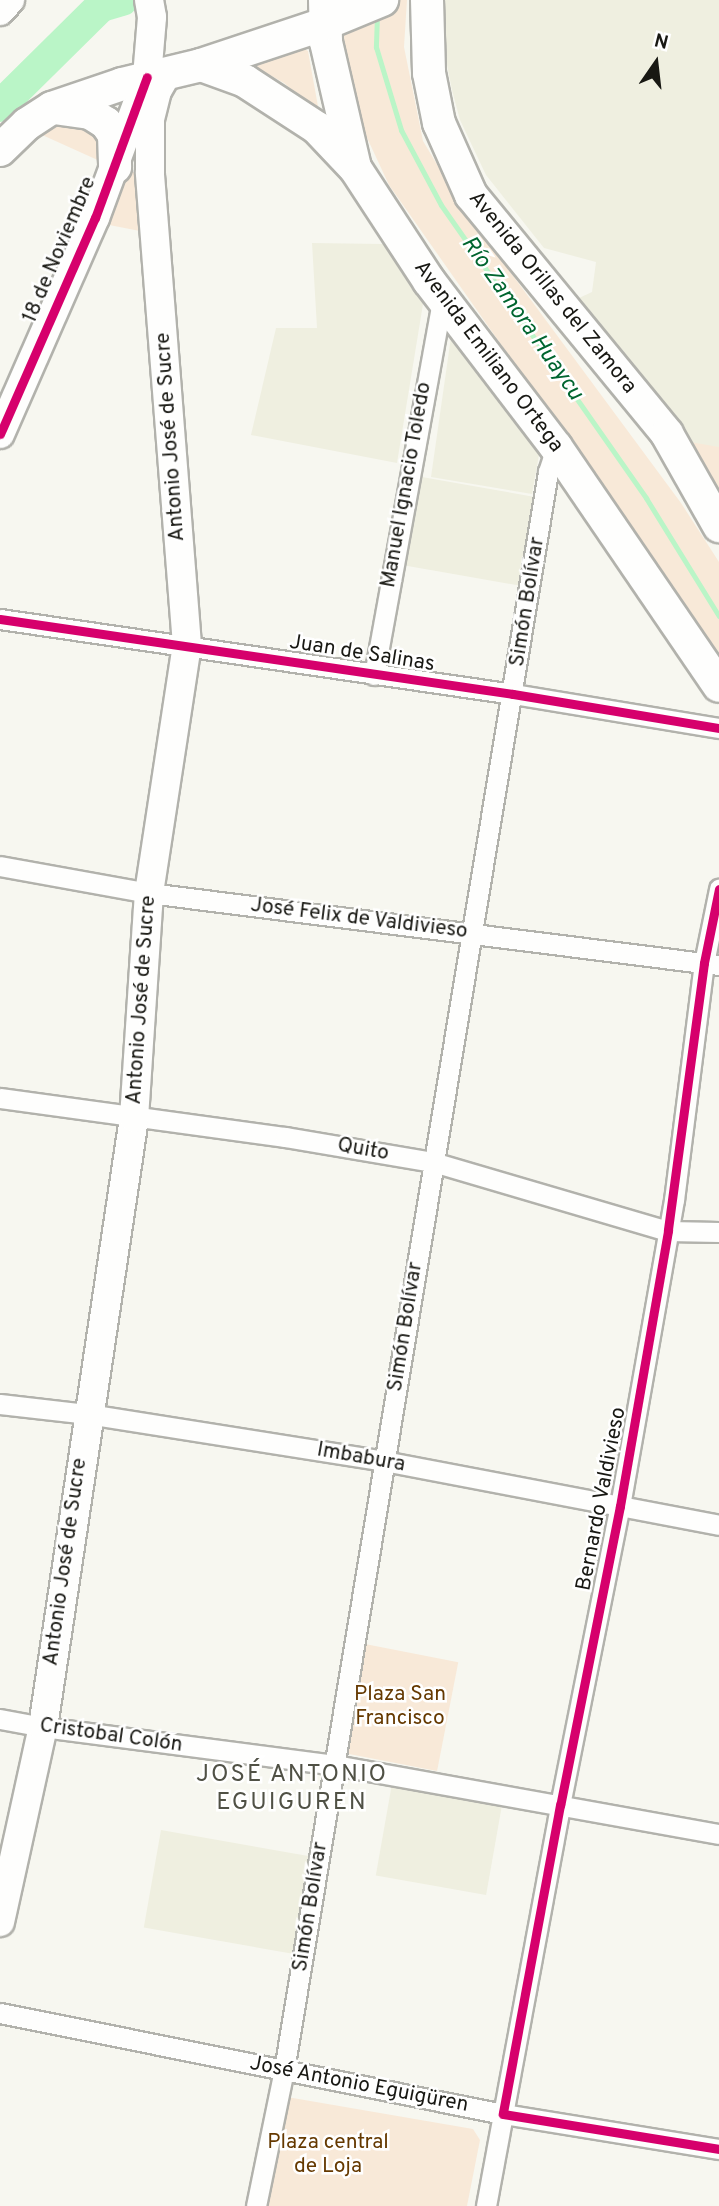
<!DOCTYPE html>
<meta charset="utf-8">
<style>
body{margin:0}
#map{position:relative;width:719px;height:2206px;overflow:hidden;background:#f7f7f0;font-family:Overpass,sans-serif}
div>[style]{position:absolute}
.built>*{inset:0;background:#efefe0;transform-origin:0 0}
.green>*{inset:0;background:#f8e9d8;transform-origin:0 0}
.stream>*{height:5px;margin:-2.5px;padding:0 2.5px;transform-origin:2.5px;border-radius:2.5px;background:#baf5c7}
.river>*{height:32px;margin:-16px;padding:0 16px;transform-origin:16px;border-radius:16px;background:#baf5c7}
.roads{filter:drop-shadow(2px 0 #b2b2ac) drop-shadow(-2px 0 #b2b2ac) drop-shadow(0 2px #b2b2ac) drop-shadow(0 -2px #b2b2ac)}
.street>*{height:19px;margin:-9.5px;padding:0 9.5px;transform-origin:9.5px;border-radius:9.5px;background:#fefefd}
.secondary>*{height:28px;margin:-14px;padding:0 14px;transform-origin:14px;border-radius:14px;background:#fefefd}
.primary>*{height:32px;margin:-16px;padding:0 16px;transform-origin:16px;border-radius:16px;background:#fefefd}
.cycleway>*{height:9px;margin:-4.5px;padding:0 4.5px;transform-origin:4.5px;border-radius:4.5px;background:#d6006c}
span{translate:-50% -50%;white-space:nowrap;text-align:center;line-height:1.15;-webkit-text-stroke:5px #fff;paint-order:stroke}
.street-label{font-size:21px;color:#181813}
.park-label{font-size:21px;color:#653900}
.water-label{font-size:23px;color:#00652f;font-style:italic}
.quarter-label{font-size:24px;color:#505145;letter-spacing:2px}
.north{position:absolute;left:621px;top:28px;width:70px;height:70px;-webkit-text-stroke:5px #fff;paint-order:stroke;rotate:14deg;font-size:19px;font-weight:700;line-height:28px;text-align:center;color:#181813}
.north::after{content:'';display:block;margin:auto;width:24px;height:32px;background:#181813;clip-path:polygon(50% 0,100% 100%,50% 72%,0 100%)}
</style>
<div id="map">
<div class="built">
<div style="clip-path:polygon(444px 0,719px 0,719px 500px,579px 298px,592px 292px,596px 262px,544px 248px,486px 175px,460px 120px,452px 90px,446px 60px)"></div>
<div style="clip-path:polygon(312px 243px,383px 244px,424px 298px,397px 463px,251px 435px,276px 328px,317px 328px)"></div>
<div style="clip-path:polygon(452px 330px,540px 449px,532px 494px,431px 477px)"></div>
<div style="left:422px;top:477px;width:116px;height:90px;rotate:10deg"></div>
<div style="left:393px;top:1778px;width:112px;height:99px;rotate:10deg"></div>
<div style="left:161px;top:1830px;width:151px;height:99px;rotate:10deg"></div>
</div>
<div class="green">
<div style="clip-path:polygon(342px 0,407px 0,404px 47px,423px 141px,463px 208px,681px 503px,719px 562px,719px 655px,389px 185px,362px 127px,340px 46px)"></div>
<div style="clip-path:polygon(300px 47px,308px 51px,319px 112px,284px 83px,247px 62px)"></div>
<div style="clip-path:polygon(70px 123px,98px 133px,102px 162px,40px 134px,46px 127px)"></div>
<div style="clip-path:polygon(128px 171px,138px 173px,145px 232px,99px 223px)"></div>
<div style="clip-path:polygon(690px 442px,719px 447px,719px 488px)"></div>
<div style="left:365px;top:1644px;width:95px;height:111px;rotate:11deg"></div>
<div style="clip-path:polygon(287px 2097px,473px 2129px,480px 2140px,467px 2206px,263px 2206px)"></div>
</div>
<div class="stream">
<div style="left:377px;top:15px;width:32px;rotate:92deg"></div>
<div style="left:376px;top:47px;width:87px;rotate:73.2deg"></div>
<div style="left:401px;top:130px;width:85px;rotate:61.9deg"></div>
<div style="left:441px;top:205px;width:358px;rotate:55deg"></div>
<div style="left:646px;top:498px;width:139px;rotate:58.3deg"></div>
</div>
<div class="river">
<div style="left:0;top:106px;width:142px;rotate:-44.7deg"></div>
<div style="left:101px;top:6px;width:22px;rotate:-16deg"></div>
</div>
<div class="roads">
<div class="street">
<div style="left:0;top:619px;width:518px;rotate:8.32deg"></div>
<div style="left:513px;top:694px;width:209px;rotate:9.4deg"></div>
<div style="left:374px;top:675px;width:385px;rotate:-79.7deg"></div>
<div style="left:0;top:866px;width:151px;rotate:10.3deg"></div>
<div style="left:149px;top:893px;width:575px;rotate:7.2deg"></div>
<div style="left:0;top:1098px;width:288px;rotate:7.8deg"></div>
<div style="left:285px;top:1137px;width:150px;rotate:9.6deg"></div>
<div style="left:433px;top:1162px;width:245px;rotate:16.4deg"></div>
<div style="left:668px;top:1231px;width:51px;rotate:1.1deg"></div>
<div style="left:0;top:1404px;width:89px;rotate:6.5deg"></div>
<div style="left:88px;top:1414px;width:300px;rotate:9deg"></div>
<div style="left:384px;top:1461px;width:341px;rotate:10.8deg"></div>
<div style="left:0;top:1719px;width:44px;rotate:10.5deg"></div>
<div style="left:43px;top:1727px;width:294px;rotate:7.4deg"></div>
<div style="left:335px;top:1765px;width:390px;rotate:10.2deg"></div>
<div style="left:0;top:2013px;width:513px;rotate:11.35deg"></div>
<div style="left:503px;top:2114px;width:219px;rotate:9.2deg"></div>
<div style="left:256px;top:2206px;width:139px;rotate:-78.4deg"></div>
<div style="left:284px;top:2070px;width:1620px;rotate:-80.62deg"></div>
<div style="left:548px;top:472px;width:26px;rotate:-72deg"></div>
<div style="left:486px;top:2206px;width:408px;rotate:-79.5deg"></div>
<div style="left:560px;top:1805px;width:305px;rotate:-78.7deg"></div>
<div style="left:620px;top:1506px;width:311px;rotate:-80deg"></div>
<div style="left:674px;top:1200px;width:239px;rotate:-82.8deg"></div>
<div style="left:704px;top:963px;width:76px;rotate:-78.5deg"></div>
</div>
<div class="secondary">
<div style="left:0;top:11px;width:15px;rotate:-48deg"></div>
<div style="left:0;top:434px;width:236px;rotate:-66.3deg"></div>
<div style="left:95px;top:218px;width:150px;rotate:-69.8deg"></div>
<div style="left:147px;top:77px;width:60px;rotate:-85.2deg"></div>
<div style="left:152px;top:17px;width:17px;rotate:-100deg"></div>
<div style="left:0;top:1922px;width:200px;rotate:-77.6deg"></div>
<div style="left:43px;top:1727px;width:616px;rotate:-81.5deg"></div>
<div style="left:134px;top:1118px;width:225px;rotate:-86.2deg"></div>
<div style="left:149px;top:893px;width:251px;rotate:-81.3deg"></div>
<div style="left:187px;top:645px;width:474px;rotate:-94.5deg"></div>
<div style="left:150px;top:172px;width:53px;rotate:-90deg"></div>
<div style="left:150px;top:119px;width:29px;rotate:-76deg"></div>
<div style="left:157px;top:91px;width:20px;rotate:-60deg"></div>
</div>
<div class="primary">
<div style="left:325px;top:0;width:42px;rotate:88.6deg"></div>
<div style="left:326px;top:42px;width:129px;rotate:77deg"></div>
<div style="left:355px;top:168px;width:135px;rotate:56.8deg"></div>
<div style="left:429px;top:281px;width:209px;rotate:52.6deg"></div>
<div style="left:556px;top:447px;width:289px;rotate:55.7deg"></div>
<div style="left:427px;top:0;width:73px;rotate:88.4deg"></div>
<div style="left:429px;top:73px;width:51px;rotate:78.7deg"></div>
<div style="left:439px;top:123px;width:79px;rotate:66deg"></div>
<div style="left:471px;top:195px;width:309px;rotate:50.6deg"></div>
<div style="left:667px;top:434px;width:106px;rotate:60.5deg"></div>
<div style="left:201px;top:65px;width:47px;rotate:20deg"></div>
<div style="left:245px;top:81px;width:86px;rotate:33.1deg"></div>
<div style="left:317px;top:128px;width:55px;rotate:46.5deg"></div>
<div style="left:54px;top:108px;width:36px;rotate:8deg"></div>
<div style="left:90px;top:113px;width:19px;rotate:32deg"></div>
<div style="left:106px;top:123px;width:14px;rotate:56deg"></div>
<div style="left:114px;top:135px;width:32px;rotate:88deg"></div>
<div style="left:0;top:150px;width:37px;rotate:-44deg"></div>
<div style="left:27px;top:124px;width:30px;rotate:-33deg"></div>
<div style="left:52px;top:108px;width:74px;rotate:-18.9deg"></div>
<div style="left:122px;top:84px;width:81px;rotate:-13.5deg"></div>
<div style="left:201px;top:65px;width:130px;rotate:-18.4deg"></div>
<div style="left:324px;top:24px;width:63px;rotate:-22.5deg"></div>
</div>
</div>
<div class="cycleway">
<div style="left:0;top:434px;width:236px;rotate:-66.3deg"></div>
<div style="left:95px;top:218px;width:150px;rotate:-69.8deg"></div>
<div style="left:0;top:619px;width:518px;rotate:8.32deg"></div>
<div style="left:513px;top:694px;width:209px;rotate:9.4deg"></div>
<div style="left:719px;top:889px;width:76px;rotate:101.5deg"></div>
<div style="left:704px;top:963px;width:270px;rotate:97.7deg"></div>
<div style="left:668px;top:1231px;width:279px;rotate:99.9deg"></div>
<div style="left:620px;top:1506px;width:305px;rotate:101.3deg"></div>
<div style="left:560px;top:1805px;width:314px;rotate:100.5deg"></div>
<div style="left:503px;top:2114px;width:219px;rotate:9.2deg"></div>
</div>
<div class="street-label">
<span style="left:60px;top:250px;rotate:-67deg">18 de Noviembre</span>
<span style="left:552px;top:293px;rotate:51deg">Avenida Orillas del Zamora</span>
<span style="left:488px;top:357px;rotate:53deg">Avenida Emiliano Ortega</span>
<span style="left:171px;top:437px;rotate:-94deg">Antonio José de Sucre</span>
<span style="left:407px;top:485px;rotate:-80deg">Manuel Ignacio Toledo</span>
<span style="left:528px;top:602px;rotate:-81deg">Simón Bolívar</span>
<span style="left:362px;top:654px;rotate:9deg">Juan de Salinas</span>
<span style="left:359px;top:919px;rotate:7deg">José Felix de Valdivieso</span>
<span style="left:142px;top:1000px;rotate:-86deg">Antonio José de Sucre</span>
<span style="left:363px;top:1150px;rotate:10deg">Quito</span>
<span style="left:406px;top:1327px;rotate:-81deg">Simón Bolívar</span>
<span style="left:361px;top:1458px;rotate:10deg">Imbabura</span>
<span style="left:602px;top:1499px;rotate:-79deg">Bernardo Valdivieso</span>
<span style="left:66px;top:1562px;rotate:-82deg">Antonio José de Sucre</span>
<span style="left:111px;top:1736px;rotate:8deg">Cristobal Colón</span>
<span style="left:311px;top:1907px;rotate:-81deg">Simón Bolívar</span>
<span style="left:359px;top:2085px;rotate:11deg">José Antonio Eguigüren</span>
</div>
<div class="park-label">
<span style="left:400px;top:1707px">Plaza San<br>Francisco</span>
<span style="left:328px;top:2155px">Plaza central<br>de Loja</span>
</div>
<div class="water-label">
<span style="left:521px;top:319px;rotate:55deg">Río Zamora Huaycu</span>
</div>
<div class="quarter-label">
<span style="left:292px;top:1790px">JOSÉ ANTONIO<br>EGUIGUREN</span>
</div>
<div class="north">N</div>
</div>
